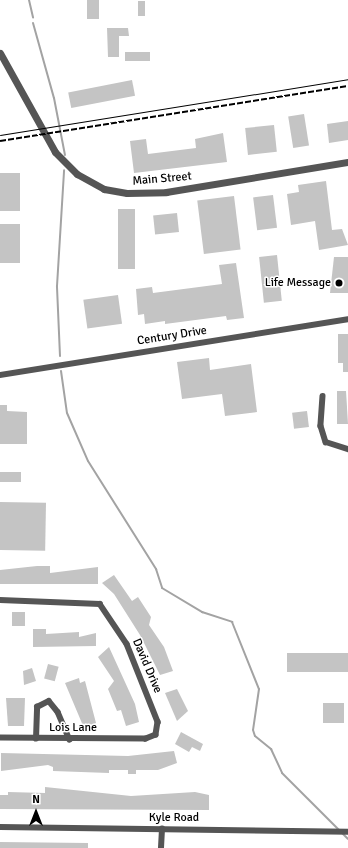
<!DOCTYPE html>
<style>
body{margin:0}
#map{position:relative;width:348px;height:848px;overflow:hidden;background:#fff;font-family:Signika,sans-serif}
div>[style]{position:absolute}
.stream>*{height:2px;margin:-1px;padding:0 1px;transform-origin:1px;border-radius:1px;background:#a3a3a3}
.building>*{inset:0;background:#c4c4c4;transform-origin:0 0}
.minor>*{height:5.5px;margin:-2.75px;padding:0 2.75px;transform-origin:2.75px;border-radius:2.75px;background:#555}
.tertiary>*{height:7px;margin:-3.5px;padding:0 3.5px;transform-origin:3.5px;border-radius:3.5px;background:#555}
.tram>*{height:1px;margin:-0.5px;padding:0 0.5px;transform-origin:0.5px;border-radius:0.5px;background:#000}
.rail>*{height:2px;margin-top:-1px;transform-origin:0;background:repeating-linear-gradient(90deg,#000 0 6px,transparent 0 8px)}
.dots>*{width:11px;height:11px;translate:-50% -50%;box-sizing:border-box;border:2px solid #fff;border-radius:50%}
span{translate:-50% -50%;white-space:nowrap;text-align:center;line-height:1.15;-webkit-text-stroke:3px #fff;paint-order:stroke}
.street-label{font-size:12px;color:#000}
.poi-label{font-size:12px;color:#000}
.right{translate:-100% -50%;text-align:right}
.north{position:absolute;left:16px;top:792px;width:40px;height:40px;-webkit-text-stroke:3px #fff;paint-order:stroke;rotate:0deg;font-size:11px;font-weight:700;line-height:16px;text-align:center;color:#000}
.north::after{content:'';display:block;margin:auto;width:14px;height:18px;background:#000;clip-path:polygon(50% 0,100% 100%,50% 72%,0 100%)}
</style>
<div id="map">
<div class="stream">
<div style="left:29px;top:0;width:18px;rotate:77deg"></div>
<div style="left:33px;top:23px;width:78px;rotate:74.4deg"></div>
<div style="left:54px;top:98px;width:58px;rotate:79.1deg"></div>
<div style="left:60px;top:356px;width:70px;rotate:-92.5deg"></div>
<div style="left:57px;top:286px;width:116px;rotate:-86.5deg"></div>
<div style="left:61px;top:371px;width:42px;rotate:81.9deg"></div>
<div style="left:67px;top:413px;width:52px;rotate:66.4deg"></div>
<div style="left:88px;top:461px;width:128px;rotate:57.8deg"></div>
<div style="left:156px;top:569px;width:20px;rotate:72deg"></div>
<div style="left:162px;top:588px;width:47px;rotate:31deg"></div>
<div style="left:202px;top:612px;width:32px;rotate:18deg"></div>
<div style="left:232px;top:622px;width:72px;rotate:68.1deg"></div>
<div style="left:259px;top:689px;width:41px;rotate:98.3deg"></div>
<div style="left:253px;top:730px;width:6px;rotate:72deg"></div>
<div style="left:255px;top:736px;width:21px;rotate:39deg"></div>
<div style="left:271px;top:749px;width:26px;rotate:65deg"></div>
<div style="left:282px;top:773px;width:93px;rotate:45deg"></div>
</div>
<div class="building">
<div style="left:87px;top:0;width:12px;height:19px"></div>
<div style="left:138px;top:1px;width:7px;height:15px"></div>
<div style="clip-path:polygon(107px 28px,128px 28px,129px 36px,119px 36px,119px 57px,108px 57px)"></div>
<div style="left:125px;top:52px;width:25px;height:9px"></div>
<div style="left:132px;top:80px;width:16px;height:65px;rotate:79deg"></div>
<div style="left:304px;top:114px;width:32px;height:16px;rotate:81deg"></div>
<div style="clip-path:polygon(348px 121px,348px 140px,329px 143px,327px 124px)"></div>
<div style="left:274px;top:125px;width:27px;height:29px;rotate:84deg"></div>
<div style="clip-path:polygon(223px 133px,227px 162px,134px 173px,130px 141px,146px 139px,148px 154px,196px 148px,195px 139px)"></div>
<div style="left:0;top:173px;width:20px;height:38px"></div>
<div style="clip-path:polygon(326px 181px,332px 230px,342px 229px,348px 245px,319px 250px,315px 221px,291px 225px,287px 194px,299px 192px,298px 185px)"></div>
<div style="left:273px;top:195px;width:33px;height:20px;rotate:83deg"></div>
<div style="left:234px;top:196px;width:54px;height:37px;rotate:83deg"></div>
<div style="left:118px;top:209px;width:17px;height:60px"></div>
<div style="left:177px;top:213px;width:19px;height:24px;rotate:84deg"></div>
<div style="left:0;top:224px;width:20px;height:39px"></div>
<div style="left:277px;top:255px;width:46px;height:18px;rotate:84deg"></div>
<div style="clip-path:polygon(334px 257px,348px 257px,348px 293px,330px 293px)"></div>
<div style="clip-path:polygon(236px 263px,244px 318px,227px 320px,226px 316px,165px 324px,165px 321px,145px 324px,144px 314px,138px 315px,136px 289px,152px 287px,153px 293px,222px 284px,219px 265px)"></div>
<div style="left:118px;top:295px;width:29px;height:35px;rotate:82deg"></div>
<div style="clip-path:polygon(338px 334px,348px 334px,348px 372px,343px 372px,343px 363px,338px 363px)"></div>
<div style="clip-path:polygon(209px 358px,210px 370px,251px 364px,257px 412px,225px 416px,222px 394px,182px 399px,177px 362px)"></div>
<div style="clip-path:polygon(337px 391px,346px 391px,348px 424px,337px 424px)"></div>
<div style="clip-path:polygon(0 405px,7px 405px,7px 411px,27px 412px,27px 444px,0 444px)"></div>
<div style="left:307px;top:411px;width:16px;height:15px;rotate:83deg"></div>
<div style="left:0;top:472px;width:21px;height:10px"></div>
<div style="left:0;top:502px;width:46px;height:48px;rotate:1deg"></div>
<div style="clip-path:polygon(37px 566px,50px 566px,50px 573px,98px 567px,98px 584px,0 584px,0 570px)"></div>
<div style="clip-path:polygon(114px 575px,132px 601px,138px 597px,151px 617px,149px 625px,164px 647px,173px 671px,160px 675px,140px 635px,114px 594px,102px 583px)"></div>
<div style="left:12px;top:612px;width:13px;height:14px"></div>
<div style="clip-path:polygon(33px 629px,46px 629px,46px 634px,79px 632px,79px 637px,96px 633px,96px 646px,33px 647px)"></div>
<div style="clip-path:polygon(109px 647px,135px 704px,139px 722px,126px 726px,121px 710px,117px 711px,108px 689px,114px 681px,98px 657px)"></div>
<div style="left:348px;top:653px;width:19px;height:61px;rotate:90deg"></div>
<div style="left:48px;top:664px;width:11px;height:15px;rotate:15deg"></div>
<div style="clip-path:polygon(32px 668px,36px 681px,24px 685px,23px 671px)"></div>
<div style="clip-path:polygon(79px 678px,80px 683px,85px 681px,96px 723px,84px 728px,65px 683px)"></div>
<div style="clip-path:polygon(177px 689px,188px 711px,177px 721px,165px 693px)"></div>
<div style="clip-path:polygon(6px 698px,25px 698px,24px 726px,8px 726px)"></div>
<div style="left:323px;top:703px;width:21px;height:20px"></div>
<div style="clip-path:polygon(181px 732px,203px 744px,200px 751px,192px 747px,189px 752px,175px 744px)"></div>
<div style="clip-path:polygon(174px 751px,177px 763px,158px 770px,136px 770px,136px 774px,128px 774px,128px 770px,109px 770px,109px 773px,53px 771px,53px 767px,48px 765px,1px 771px,1px 753px,128px 756px)"></div>
<div style="clip-path:polygon(45px 787px,131px 796px,195px 792px,209px 795px,209px 810px,0 809px,0 795px,8px 795px,8px 792px,45px 793px)"></div>
<div style="clip-path:polygon(0 842px,88px 843px,88px 848px,0 848px)"></div>
</div>
<div class="minor">
<div style="left:0;top:375px;width:352px;rotate:-9.1deg"></div>
<div style="left:323px;top:396px;width:30px;rotate:94deg"></div>
<div style="left:321px;top:426px;width:17px;rotate:73deg"></div>
<div style="left:326px;top:442px;width:23px;rotate:18deg"></div>
<div style="left:0;top:600px;width:100px;rotate:2.3deg"></div>
<div style="left:100px;top:604px;width:48px;rotate:56deg"></div>
<div style="left:127px;top:644px;width:84px;rotate:68.3deg"></div>
<div style="left:158px;top:722px;width:13px;rotate:99deg"></div>
<div style="left:156px;top:735px;width:11px;rotate:158deg"></div>
<div style="left:146px;top:739px;width:146px;rotate:-179.6deg"></div>
<div style="left:36px;top:739px;width:32px;rotate:-88deg"></div>
<div style="left:37px;top:707px;width:13px;rotate:-27deg"></div>
<div style="left:49px;top:701px;width:14px;rotate:51deg"></div>
<div style="left:58px;top:712px;width:30px;rotate:67deg"></div>
<div style="left:0;top:827px;width:348px;rotate:0.8deg"></div>
<div style="left:161px;top:848px;width:19px;rotate:-87deg"></div>
</div>
<div class="tertiary">
<div style="left:0;top:53px;width:113px;rotate:60.9deg"></div>
<div style="left:55px;top:152px;width:31px;rotate:45deg"></div>
<div style="left:77px;top:174px;width:31px;rotate:29deg"></div>
<div style="left:104px;top:189px;width:23px;rotate:10deg"></div>
<div style="left:127px;top:193px;width:39px;rotate:-1deg"></div>
<div style="left:166px;top:192px;width:184px;rotate:-9.4deg"></div>
</div>
<div class="tram">
<div style="left:0;top:135px;width:352px;rotate:-9.1deg"></div>
</div>
<div class="rail">
<div style="left:0;top:141px;width:352px;rotate:-9deg"></div>
</div>
<div class="dots">
<div style="left:339px;top:283px;background:#000"></div>
</div>
<div class="street-label">
<span style="left:162px;top:179px;rotate:-5deg">Main Street</span>
<span style="left:172px;top:336px;rotate:-9deg">Century Drive</span>
<span style="left:147px;top:666px;rotate:67deg">David Drive</span>
<span style="left:73px;top:728px">Lois Lane</span>
<span style="left:174px;top:818px">Kyle Road</span>
</div>
<div class="poi-label">
<span class="right" style="left:331px;top:283px">Life Message</span>
</div>
<div class="north">N</div>
</div>
